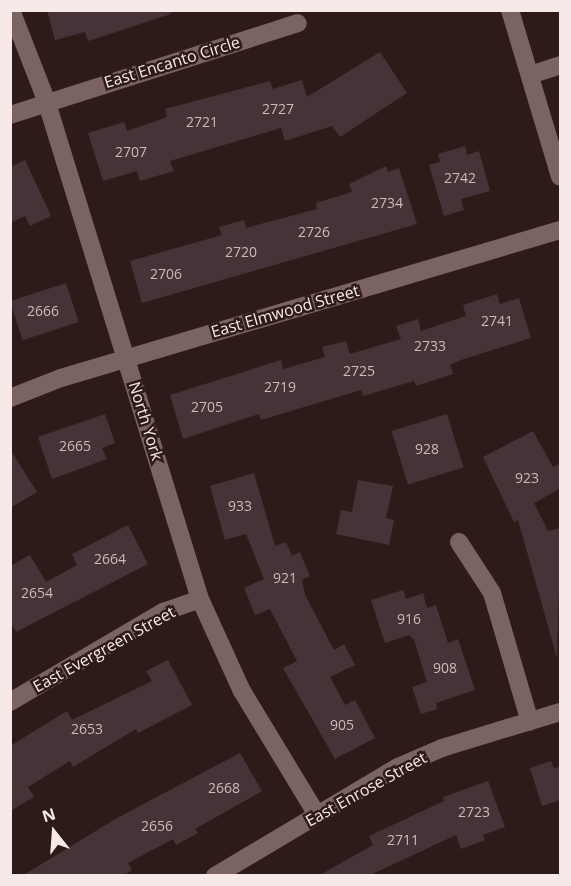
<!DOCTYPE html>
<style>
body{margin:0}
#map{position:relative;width:571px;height:886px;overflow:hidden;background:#2e1b19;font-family:"Open Sans",sans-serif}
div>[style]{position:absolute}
.building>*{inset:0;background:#473237;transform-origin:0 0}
.street>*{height:18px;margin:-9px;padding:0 9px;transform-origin:9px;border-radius:9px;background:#7b6361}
.secondary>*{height:18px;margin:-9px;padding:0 9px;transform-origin:9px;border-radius:9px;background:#7b6361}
span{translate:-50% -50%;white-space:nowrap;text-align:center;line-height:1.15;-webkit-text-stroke:5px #2e1b19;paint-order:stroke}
.number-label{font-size:14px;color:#cbbbbb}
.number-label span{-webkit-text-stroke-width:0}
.street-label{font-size:16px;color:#f7e9e7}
.frame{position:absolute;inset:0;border:12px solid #f7e9e7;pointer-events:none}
.north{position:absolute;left:24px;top:802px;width:60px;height:60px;-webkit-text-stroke:4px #2e1b19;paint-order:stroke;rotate:343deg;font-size:16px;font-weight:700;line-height:24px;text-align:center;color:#f7e9e7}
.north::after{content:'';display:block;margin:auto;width:21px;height:27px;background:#f7e9e7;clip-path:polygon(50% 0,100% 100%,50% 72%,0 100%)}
</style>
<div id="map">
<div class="building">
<div style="clip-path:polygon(47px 10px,171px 10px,171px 14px,88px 41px,85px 32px,55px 40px)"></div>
<div style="clip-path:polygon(380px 52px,407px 93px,340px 137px,332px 126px,285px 141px,281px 128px,170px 161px,174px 171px,140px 181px,137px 171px,103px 181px,88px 133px,124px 122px,127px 131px,167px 117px,165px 109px,270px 81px,273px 89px,302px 80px,307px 97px)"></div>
<div style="clip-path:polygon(465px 146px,467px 155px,479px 151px,490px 191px,461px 199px,464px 210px,444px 216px,429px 165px,440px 162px,438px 154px)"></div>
<div style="clip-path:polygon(25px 160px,51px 216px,30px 226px,25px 216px,10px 223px,10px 167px)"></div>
<div style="clip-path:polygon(386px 166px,388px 172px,399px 168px,417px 224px,142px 303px,130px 261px,222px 235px,219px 227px,244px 220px,246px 228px,317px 209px,316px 203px,352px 192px,349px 184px)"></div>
<div style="left:66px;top:283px;width:41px;height:59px;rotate:72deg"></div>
<div style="clip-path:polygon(497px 294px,500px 304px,519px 298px,531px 338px,461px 360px,450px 365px,453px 374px,416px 386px,414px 381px,363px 396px,361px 390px,261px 420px,259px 414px,183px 439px,170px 395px,281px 360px,283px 369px,325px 357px,322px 347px,346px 341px,350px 354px,401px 339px,396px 326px,418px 319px,421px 331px,466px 316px,463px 305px)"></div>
<div style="clip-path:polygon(105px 414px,115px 443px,102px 448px,107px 459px,52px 479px,38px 437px)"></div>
<div style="left:447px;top:414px;width:56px;height:58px;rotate:73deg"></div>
<div style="clip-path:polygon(533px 431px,553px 467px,561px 463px,561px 488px,534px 503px,548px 531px,561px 528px,557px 658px,518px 520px,514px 522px,483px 457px)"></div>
<div style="clip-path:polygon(10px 449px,37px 492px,10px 508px)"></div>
<div style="clip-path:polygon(254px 473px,275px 546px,286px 542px,292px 556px,300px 552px,310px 576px,302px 580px,305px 595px,334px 650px,344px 644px,355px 665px,330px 677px,345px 705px,355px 700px,375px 738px,335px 759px,283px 668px,297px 661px,270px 609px,255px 615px,244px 588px,264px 579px,246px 534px,225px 540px,210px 486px)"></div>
<div style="clip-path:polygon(358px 480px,393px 486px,386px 518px,394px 520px,389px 545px,336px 534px,341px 510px,352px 512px)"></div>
<div style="clip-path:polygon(128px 525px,148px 564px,16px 632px,10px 622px,10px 566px,30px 555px,46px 582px,77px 565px,72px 554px)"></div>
<div style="clip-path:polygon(403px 590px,406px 599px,423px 593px,427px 608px,436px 605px,448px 643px,458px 639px,475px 690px,436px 703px,437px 709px,421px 714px,412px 687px,427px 682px,414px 640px,409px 635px,385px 643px,371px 600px)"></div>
<div style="clip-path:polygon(168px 660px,192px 705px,138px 733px,136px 729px,73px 767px,70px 761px,28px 787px,34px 797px,10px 811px,10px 746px,67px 711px,72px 720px,152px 681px,146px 671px)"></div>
<div style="clip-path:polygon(240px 753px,262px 791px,195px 829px,198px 833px,176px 845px,173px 839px,128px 863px,132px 870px,123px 876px,22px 876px,117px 818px)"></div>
<div style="clip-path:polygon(551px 761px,554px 768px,561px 766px,561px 800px,542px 806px,530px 768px)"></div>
<div style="clip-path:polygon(488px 781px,505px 827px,483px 835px,485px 840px,461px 849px,456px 835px,368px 876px,318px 876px,373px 845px,369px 836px,444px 801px,443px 797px)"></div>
</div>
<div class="street">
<div style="left:11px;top:10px;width:97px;rotate:68.7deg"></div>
<div style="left:46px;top:100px;width:522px;rotate:72.85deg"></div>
<div style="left:200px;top:599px;width:101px;rotate:65.5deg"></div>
<div style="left:242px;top:691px;width:145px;rotate:58.8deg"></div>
<div style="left:530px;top:75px;width:32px;rotate:-18deg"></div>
<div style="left:10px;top:115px;width:302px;rotate:-17.7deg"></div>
<div style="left:10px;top:398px;width:55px;rotate:-21.4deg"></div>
<div style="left:61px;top:378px;width:520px;rotate:-16.52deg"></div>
<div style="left:459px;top:542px;width:61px;rotate:57.1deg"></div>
<div style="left:492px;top:593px;width:134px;rotate:73.6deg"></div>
<div style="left:10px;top:702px;width:178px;rotate:-30.5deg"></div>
<div style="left:163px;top:612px;width:39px;rotate:-19deg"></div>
<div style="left:215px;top:876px;width:213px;rotate:-30.8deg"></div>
<div style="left:398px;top:767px;width:48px;rotate:-23.4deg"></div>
<div style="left:442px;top:748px;width:123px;rotate:-17deg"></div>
</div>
<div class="secondary">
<div style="left:510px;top:10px;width:174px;rotate:73.3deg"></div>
</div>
<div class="number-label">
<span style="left:278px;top:109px">2727</span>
<span style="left:202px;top:122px">2721</span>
<span style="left:131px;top:152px">2707</span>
<span style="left:460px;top:178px">2742</span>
<span style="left:387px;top:203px">2734</span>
<span style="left:314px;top:232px">2726</span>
<span style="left:241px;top:252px">2720</span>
<span style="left:166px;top:274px">2706</span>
<span style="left:43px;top:311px">2666</span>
<span style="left:497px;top:321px">2741</span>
<span style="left:430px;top:346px">2733</span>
<span style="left:359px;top:371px">2725</span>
<span style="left:280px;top:387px">2719</span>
<span style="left:207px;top:407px">2705</span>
<span style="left:75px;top:446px">2665</span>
<span style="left:427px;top:449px">928</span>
<span style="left:527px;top:478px">923</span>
<span style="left:240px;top:506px">933</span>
<span style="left:110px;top:559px">2664</span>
<span style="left:285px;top:578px">921</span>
<span style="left:37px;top:593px">2654</span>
<span style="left:409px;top:619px">916</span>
<span style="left:445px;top:668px">908</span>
<span style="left:342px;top:725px">905</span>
<span style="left:87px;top:729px">2653</span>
<span style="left:224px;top:788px">2668</span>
<span style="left:474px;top:812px">2723</span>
<span style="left:157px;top:826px">2656</span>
<span style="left:403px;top:840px">2711</span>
</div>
<div class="street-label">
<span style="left:172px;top:62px;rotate:-17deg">East Encanto Circle</span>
<span style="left:285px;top:311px;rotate:-16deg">East Elmwood Street</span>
<span style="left:146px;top:421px;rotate:73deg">North York</span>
<span style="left:104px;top:649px;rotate:-29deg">East Evergreen Street</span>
<span style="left:366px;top:789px;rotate:-29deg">East Enrose Street</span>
</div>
<div class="frame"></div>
<div class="north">N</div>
</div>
